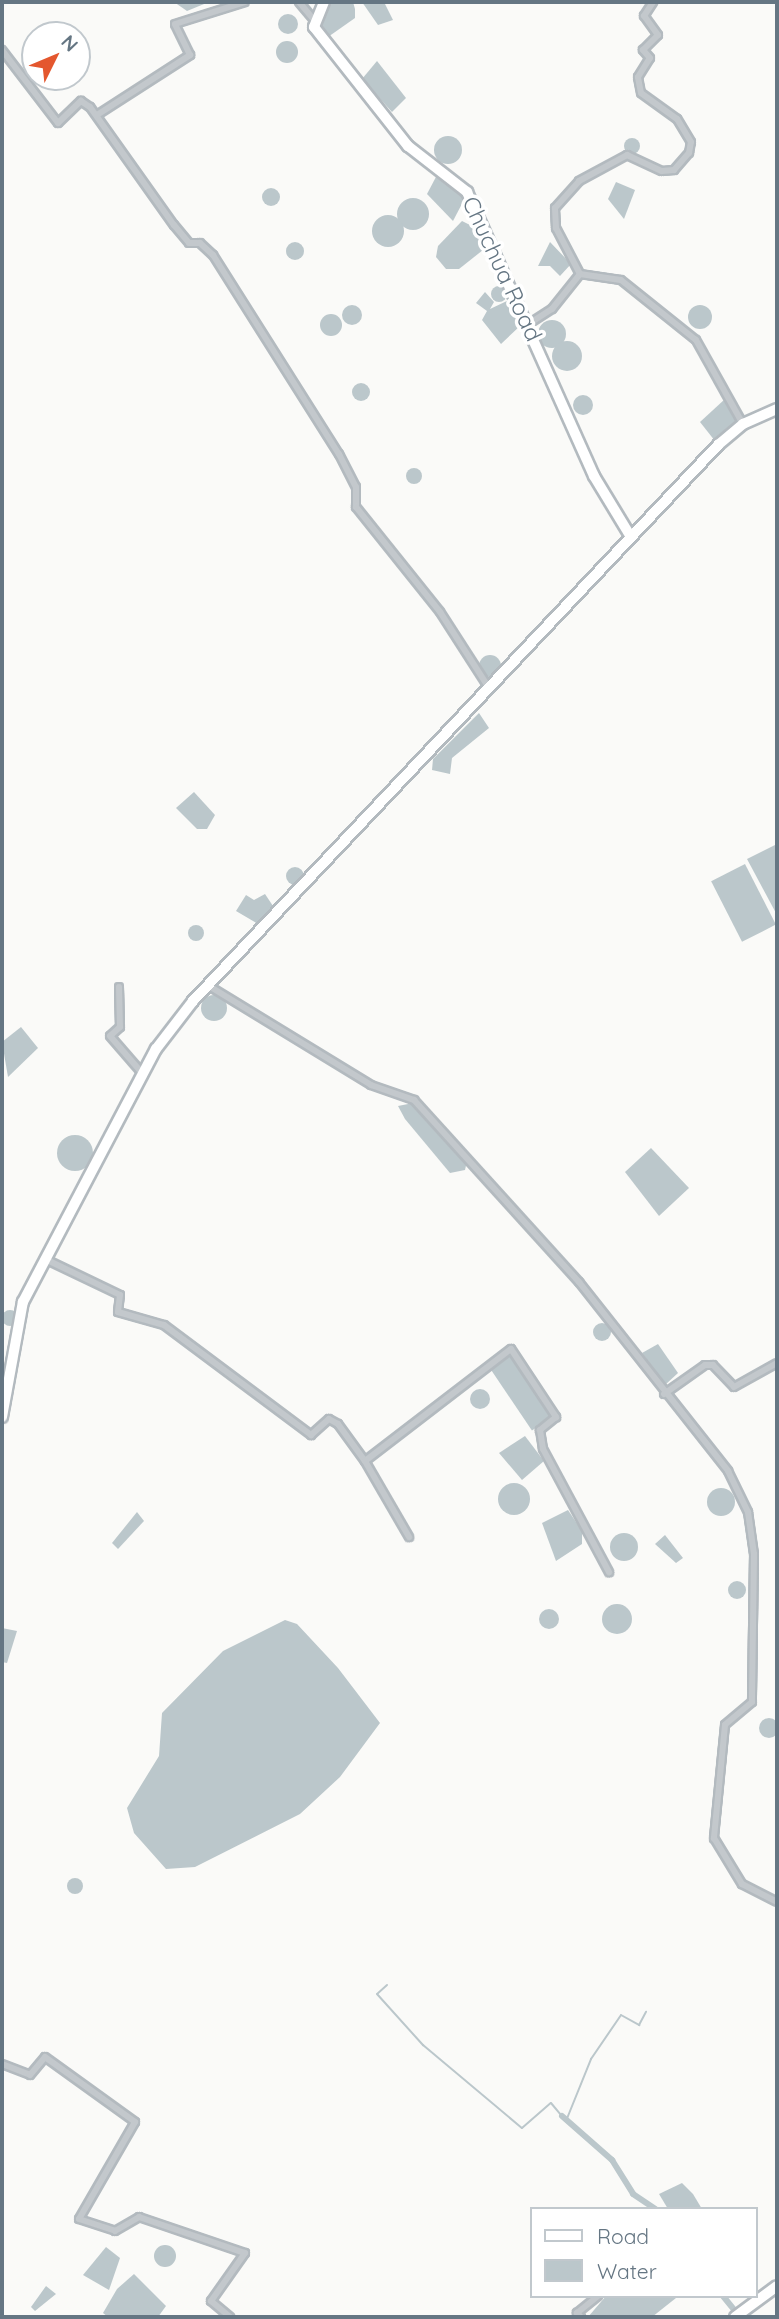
<!DOCTYPE html>
<style>
body{margin:0}
#map{position:relative;width:779px;height:2319px;overflow:hidden;background:#fafaf8;font-family:Quicksand,sans-serif}
div>[style]{position:absolute}
.water>*{inset:0;background:#bbc7cb;transform-origin:0 0}
.round{border-radius:50%}
.stream>*{height:2px;margin:-1px;padding:0 1px;transform-origin:1px;border-radius:1px;background:#bbc7cb}
.canal>*{height:6px;margin:-3px;padding:0 3px;transform-origin:3px;border-radius:3px;background:#bbc7cb}
.roads{filter:drop-shadow(2px 0 #b3babf) drop-shadow(-2px 0 #b3babf) drop-shadow(0 2px #b3babf) drop-shadow(0 -2px #b3babf)}
.street>*{height:6px;margin:-3px;padding:0 3px;transform-origin:3px;border-radius:3px;background:#c3c8cc}
.secondary>*{height:10px;margin:-5px;padding:0 5px;transform-origin:5px;border-radius:5px;background:#fff}
span{translate:-50% -50%;white-space:nowrap;text-align:center;line-height:1.15;-webkit-text-stroke:7px #fff;paint-order:stroke}
.street-label{font-size:23px;color:#657683}
.frame{position:absolute;inset:0;border:4px solid #657683;pointer-events:none}
.legend{position:absolute;left:530px;top:2207px;width:228px;height:91px;box-sizing:border-box;background:#fff;border:2px solid #c1c8cd;margin:0;padding:9px 12px;list-style:none;font-size:21px;color:#657683}
.legend li{display:flex;align-items:center;gap:14px;height:35px}
.legend b{width:35px;border:2px solid #c1c8cd}
.north{position:absolute;left:21px;top:21px;width:70px;height:70px;box-sizing:border-box;background:#fff;border:2px solid #c1c8cd;border-radius:50%;rotate:47deg;font-size:19px;font-weight:700;line-height:28px;text-align:center;color:#657683}
.north::after{content:'';display:block;margin:auto;width:24px;height:32px;background:#e4572e;clip-path:polygon(50% 0,100% 100%,50% 72%,0 100%)}
</style>
<div id="map">
<div class="water">
<div style="clip-path:polygon(174px 2px,209px 2px,187px 11px)"></div>
<div style="clip-path:polygon(328px 2px,353px 2px,355px 9px,355px 18px,328px 37px,319px 26px)"></div>
<div style="clip-path:polygon(362px 2px,384px 2px,393px 20px,378px 25px)"></div>
<div class="round" style="left:278px;top:14px;width:20px;height:20px"></div>
<div class="round" style="left:276px;top:41px;width:22px;height:22px"></div>
<div style="clip-path:polygon(377px 61px,406px 98px,392px 112px,362px 79px)"></div>
<div class="round" style="left:434px;top:136px;width:28px;height:28px"></div>
<div class="round" style="left:624px;top:138px;width:16px;height:16px"></div>
<div style="clip-path:polygon(437px 175px,465px 198px,453px 221px,427px 194px)"></div>
<div style="clip-path:polygon(616px 182px,635px 190px,624px 219px,608px 199px)"></div>
<div class="round" style="left:262px;top:188px;width:18px;height:18px"></div>
<div class="round" style="left:397px;top:198px;width:32px;height:32px"></div>
<div class="round" style="left:372px;top:215px;width:32px;height:32px"></div>
<div style="clip-path:polygon(462px 221px,476px 228px,483px 250px,459px 269px,446px 269px,436px 257px,438px 246px)"></div>
<div style="clip-path:polygon(550px 242px,571px 264px,560px 276px,550px 266px,538px 266px)"></div>
<div class="round" style="left:286px;top:242px;width:18px;height:18px"></div>
<div class="round" style="left:491px;top:286px;width:16px;height:16px"></div>
<div style="clip-path:polygon(485px 292px,494px 302px,490px 309px,509px 300px,520px 326px,501px 344px,482px 320px,487px 311px,476px 303px)"></div>
<div class="round" style="left:688px;top:305px;width:24px;height:24px"></div>
<div class="round" style="left:342px;top:305px;width:20px;height:20px"></div>
<div class="round" style="left:320px;top:314px;width:22px;height:22px"></div>
<div class="round" style="left:538px;top:320px;width:28px;height:28px"></div>
<div class="round" style="left:552px;top:341px;width:30px;height:30px"></div>
<div class="round" style="left:352px;top:383px;width:18px;height:18px"></div>
<div class="round" style="left:573px;top:395px;width:20px;height:20px"></div>
<div style="clip-path:polygon(725px 399px,738px 420px,715px 441px,700px 422px)"></div>
<div class="round" style="left:406px;top:468px;width:16px;height:16px"></div>
<div class="round" style="left:479px;top:655px;width:22px;height:22px"></div>
<div style="clip-path:polygon(479px 713px,489px 728px,452px 758px,450px 774px,432px 770px,433px 759px)"></div>
<div style="clip-path:polygon(194px 792px,215px 815px,207px 829px,197px 829px,176px 808px)"></div>
<div style="clip-path:polygon(777px 844px,777px 915px,747px 859px)"></div>
<div style="left:745px;top:864px;width:68px;height:38px;rotate:63deg"></div>
<div class="round" style="left:286px;top:867px;width:18px;height:18px"></div>
<div style="clip-path:polygon(265px 894px,273px 906px,258px 924px,236px 911px,246px 895px,254px 900px)"></div>
<div class="round" style="left:188px;top:925px;width:16px;height:16px"></div>
<div class="round" style="left:201px;top:995px;width:26px;height:26px"></div>
<div style="clip-path:polygon(21px 1027px,38px 1048px,8px 1077px,2px 1042px)"></div>
<div style="clip-path:polygon(413px 1103px,467px 1161px,465px 1170px,450px 1173px,405px 1119px,398px 1106px)"></div>
<div class="round" style="left:57px;top:1135px;width:36px;height:36px"></div>
<div style="clip-path:polygon(651px 1148px,689px 1188px,659px 1216px,625px 1172px)"></div>
<div class="round" style="left:2px;top:1310px;width:16px;height:16px"></div>
<div class="round" style="left:593px;top:1323px;width:18px;height:18px"></div>
<div style="clip-path:polygon(658px 1344px,678px 1373px,665px 1385px,642px 1353px)"></div>
<div style="left:511px;top:1353px;width:76px;height:26px;rotate:56deg"></div>
<div class="round" style="left:470px;top:1389px;width:20px;height:20px"></div>
<div style="clip-path:polygon(525px 1436px,544px 1461px,522px 1480px,499px 1453px)"></div>
<div class="round" style="left:498px;top:1483px;width:32px;height:32px"></div>
<div class="round" style="left:707px;top:1488px;width:28px;height:28px"></div>
<div style="clip-path:polygon(568px 1510px,582px 1531px,582px 1544px,556px 1561px,542px 1523px)"></div>
<div style="clip-path:polygon(137px 1512px,144px 1521px,118px 1549px,112px 1543px)"></div>
<div class="round" style="left:610px;top:1533px;width:28px;height:28px"></div>
<div style="clip-path:polygon(665px 1535px,683px 1558px,676px 1563px,655px 1544px)"></div>
<div class="round" style="left:728px;top:1581px;width:18px;height:18px"></div>
<div class="round" style="left:602px;top:1604px;width:30px;height:30px"></div>
<div class="round" style="left:539px;top:1609px;width:20px;height:20px"></div>
<div style="clip-path:polygon(285px 1620px,297px 1624px,338px 1668px,380px 1723px,340px 1777px,300px 1814px,195px 1867px,166px 1869px,134px 1833px,127px 1808px,159px 1756px,162px 1713px,223px 1651px)"></div>
<div style="clip-path:polygon(2px 1628px,17px 1631px,7px 1663px,2px 1662px)"></div>
<div class="round" style="left:759px;top:1718px;width:20px;height:20px"></div>
<div class="round" style="left:67px;top:1878px;width:16px;height:16px"></div>
<div style="clip-path:polygon(682px 2183px,693px 2194px,702px 2209px,668px 2209px,659px 2194px)"></div>
<div class="round" style="left:154px;top:2245px;width:22px;height:22px"></div>
<div style="clip-path:polygon(106px 2247px,120px 2258px,109px 2290px,83px 2275px)"></div>
<div style="clip-path:polygon(134px 2274px,166px 2306px,158px 2317px,108px 2317px,103px 2313px,117px 2289px)"></div>
<div style="clip-path:polygon(46px 2286px,56px 2294px,35px 2311px,31px 2307px)"></div>
<div style="clip-path:polygon(606px 2296px,675px 2296px,676px 2298px,652px 2317px,588px 2317px)"></div>
</div>
<div class="stream">
<div style="left:387px;top:1985px;width:13px;rotate:138deg"></div>
<div style="left:377px;top:1994px;width:69px;rotate:48deg"></div>
<div style="left:423px;top:2045px;width:129px;rotate:40deg"></div>
<div style="left:522px;top:2128px;width:38px;rotate:-41deg"></div>
<div style="left:551px;top:2103px;width:17px;rotate:50deg"></div>
<div style="left:566px;top:2121px;width:67px;rotate:-68deg"></div>
<div style="left:591px;top:2059px;width:53px;rotate:-55.7deg"></div>
<div style="left:621px;top:2015px;width:21px;rotate:29deg"></div>
<div style="left:639px;top:2025px;width:15px;rotate:-62deg"></div>
</div>
<div class="canal">
<div style="left:562px;top:2116px;width:67px;rotate:41.3deg"></div>
<div style="left:612px;top:2160px;width:40px;rotate:58deg"></div>
<div style="left:633px;top:2194px;width:27px;rotate:34deg"></div>
<div style="left:723px;top:2296px;width:22px;rotate:51deg"></div>
</div>
<div class="roads">
<div class="street">
<div style="left:299px;top:2px;width:26px;rotate:50deg"></div>
<div style="left:2px;top:50px;width:92px;rotate:52.5deg"></div>
<div style="left:58px;top:123px;width:32px;rotate:-44deg"></div>
<div style="left:81px;top:101px;width:11px;rotate:34deg"></div>
<div style="left:90px;top:107px;width:145px;rotate:54.6deg"></div>
<div style="left:174px;top:225px;width:23px;rotate:50deg"></div>
<div style="left:189px;top:243px;width:11px"></div>
<div style="left:200px;top:243px;width:18px;rotate:43deg"></div>
<div style="left:213px;top:255px;width:236px;rotate:57.7deg"></div>
<div style="left:339px;top:454px;width:37px;rotate:63deg"></div>
<div style="left:356px;top:487px;width:20px;rotate:90deg"></div>
<div style="left:356px;top:507px;width:134px;rotate:51.3deg"></div>
<div style="left:440px;top:612px;width:90px;rotate:57.2deg"></div>
<div style="left:97px;top:115px;width:111px;rotate:-32.8deg"></div>
<div style="left:190px;top:55px;width:34px;rotate:-116deg"></div>
<div style="left:175px;top:24px;width:73px;rotate:-17.4deg"></div>
<div style="left:580px;top:274px;width:41px;rotate:8.3deg"></div>
<div style="left:621px;top:280px;width:96px;rotate:38.7deg"></div>
<div style="left:696px;top:340px;width:96px;rotate:60.8deg"></div>
<div style="left:527px;top:325px;width:30px;rotate:-33deg"></div>
<div style="left:552px;top:309px;width:45px;rotate:-51.3deg"></div>
<div style="left:580px;top:274px;width:52px;rotate:-117.6deg"></div>
<div style="left:556px;top:228px;width:20px;rotate:-93deg"></div>
<div style="left:555px;top:208px;width:36px;rotate:-48deg"></div>
<div style="left:579px;top:181px;width:55px;rotate:-28.4deg"></div>
<div style="left:627px;top:155px;width:38px;rotate:25deg"></div>
<div style="left:662px;top:171px;width:12px;rotate:-5deg"></div>
<div style="left:674px;top:170px;width:23px;rotate:-49deg"></div>
<div style="left:689px;top:153px;width:11px;rotate:-80deg"></div>
<div style="left:691px;top:142px;width:27px;rotate:-121deg"></div>
<div style="left:677px;top:119px;width:44px;rotate:-144.2deg"></div>
<div style="left:641px;top:93px;width:16px;rotate:-101deg"></div>
<div style="left:638px;top:77px;width:22px;rotate:-58deg"></div>
<div style="left:650px;top:58px;width:11px;rotate:-131deg"></div>
<div style="left:643px;top:50px;width:21px;rotate:-45deg"></div>
<div style="left:658px;top:35px;width:24px;rotate:-126deg"></div>
<div style="left:644px;top:16px;width:17px;rotate:-57deg"></div>
<div style="left:209px;top:986px;width:190px;rotate:31.4deg"></div>
<div style="left:371px;top:1085px;width:46px;rotate:19.2deg"></div>
<div style="left:414px;top:1100px;width:246px;rotate:47.8deg"></div>
<div style="left:579px;top:1282px;width:241px;rotate:51.7deg"></div>
<div style="left:728px;top:1471px;width:46px;rotate:64deg"></div>
<div style="left:748px;top:1512px;width:42px;rotate:81.9deg"></div>
<div style="left:754px;top:1554px;width:148px;rotate:90.8deg"></div>
<div style="left:752px;top:1702px;width:35px;rotate:140deg"></div>
<div style="left:725px;top:1725px;width:114px;rotate:95.6deg"></div>
<div style="left:714px;top:1838px;width:54px;rotate:58.7deg"></div>
<div style="left:742px;top:1884px;width:39px;rotate:27deg"></div>
<div style="left:119px;top:987px;width:40px;rotate:88.6deg"></div>
<div style="left:120px;top:1027px;width:13px;rotate:138deg"></div>
<div style="left:110px;top:1036px;width:49px;rotate:49.1deg"></div>
<div style="left:45px;top:1259px;width:83px;rotate:25.6deg"></div>
<div style="left:120px;top:1295px;width:17px;rotate:97deg"></div>
<div style="left:118px;top:1312px;width:48px;rotate:15.8deg"></div>
<div style="left:164px;top:1325px;width:184px;rotate:36.8deg"></div>
<div style="left:311px;top:1435px;width:24px;rotate:-42deg"></div>
<div style="left:329px;top:1419px;width:10px;rotate:29deg"></div>
<div style="left:338px;top:1424px;width:46px;rotate:53.9deg"></div>
<div style="left:365px;top:1461px;width:184px;rotate:-37.5deg"></div>
<div style="left:511px;top:1349px;width:82px;rotate:56.5deg"></div>
<div style="left:556px;top:1417px;width:21px;rotate:141deg"></div>
<div style="left:540px;top:1430px;width:19px;rotate:81deg"></div>
<div style="left:543px;top:1449px;width:140px;rotate:61.8deg"></div>
<div style="left:664px;top:1394px;width:50px;rotate:-35.3deg"></div>
<div style="left:705px;top:1365px;width:8px"></div>
<div style="left:713px;top:1365px;width:30px;rotate:46deg"></div>
<div style="left:734px;top:1387px;width:49px;rotate:-29.2deg"></div>
<div style="left:365px;top:1461px;width:88px;rotate:59.9deg"></div>
<div style="left:2px;top:2064px;width:30px;rotate:21deg"></div>
<div style="left:30px;top:2075px;width:23px;rotate:-50deg"></div>
<div style="left:45px;top:2057px;width:111px;rotate:35.8deg"></div>
<div style="left:135px;top:2122px;width:112px;rotate:120deg"></div>
<div style="left:79px;top:2219px;width:38px;rotate:18deg"></div>
<div style="left:115px;top:2231px;width:28px;rotate:-30deg"></div>
<div style="left:139px;top:2217px;width:112px;rotate:18.8deg"></div>
<div style="left:245px;top:2253px;width:59px;rotate:125.3deg"></div>
<div style="left:211px;top:2301px;width:25px;rotate:40deg"></div>
<div style="left:581px;top:2317px;width:6px;rotate:-135deg"></div>
<div style="left:577px;top:2313px;width:27px;rotate:-39deg"></div>
</div>
<div class="secondary">
<div style="left:324px;top:2px;width:27px;rotate:112deg"></div>
<div style="left:314px;top:27px;width:152px;rotate:51.7deg"></div>
<div style="left:408px;top:146px;width:75px;rotate:37.9deg"></div>
<div style="left:467px;top:192px;width:311px;rotate:65.9deg"></div>
<div style="left:594px;top:476px;width:71px;rotate:58.8deg"></div>
<div style="left:2px;top:1417px;width:117px;rotate:-79.7deg"></div>
<div style="left:23px;top:1302px;width:286px;rotate:-62.3deg"></div>
<div style="left:156px;top:1049px;width:61px;rotate:-52.4deg"></div>
<div style="left:193px;top:1001px;width:765px;rotate:-46.64deg"></div>
<div style="left:718px;top:445px;width:33px;rotate:-40deg"></div>
<div style="left:743px;top:424px;width:37px;rotate:-24deg"></div>
<div style="left:735px;top:2317px;width:52px;rotate:-36.4deg"></div>
</div>
</div>
<div class="street-label">
<span style="left:502px;top:269px;rotate:65deg">Chuchua Road</span>
</div>
<div class="frame"></div>
<ul class="legend">
<li><b style="height:9px;background:#fff"></b>Road</li>
<li><b style="height:19px;background:#bbc7cb"></b>Water</li>
</ul>
<div class="north">N</div>
</div>
